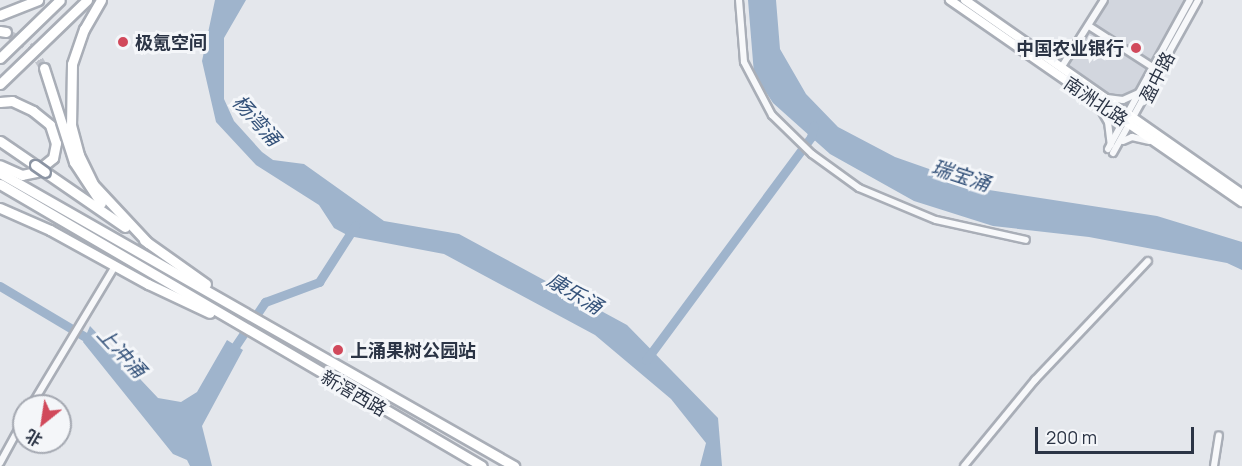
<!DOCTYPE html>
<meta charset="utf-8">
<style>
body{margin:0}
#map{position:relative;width:1242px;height:466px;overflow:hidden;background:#e4e7ec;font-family:Manrope,"Noto Sans SC",sans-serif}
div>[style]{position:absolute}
.built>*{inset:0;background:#d2d6de}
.water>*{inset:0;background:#9fb4cc}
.river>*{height:9px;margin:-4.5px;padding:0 4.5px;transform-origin:4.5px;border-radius:4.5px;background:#9fb4cc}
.highway-tunnel>*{height:9px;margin-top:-4.5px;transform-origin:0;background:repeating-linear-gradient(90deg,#bfc3cb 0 9px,transparent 0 13.5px)}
.roads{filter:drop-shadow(2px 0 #a9aeb7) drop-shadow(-2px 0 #a9aeb7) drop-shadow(0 2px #a9aeb7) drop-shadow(0 -2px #a9aeb7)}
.minor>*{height:6px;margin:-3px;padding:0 3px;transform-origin:3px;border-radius:3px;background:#f7f8fa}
.major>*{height:8px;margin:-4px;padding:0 4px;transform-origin:4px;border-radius:4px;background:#fff}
.highway>*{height:9px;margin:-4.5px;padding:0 4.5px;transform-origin:4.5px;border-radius:4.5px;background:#fff}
.bridges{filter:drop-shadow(2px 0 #8b94a3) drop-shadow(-2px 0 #8b94a3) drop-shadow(0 2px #8b94a3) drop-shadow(0 -2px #8b94a3)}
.highway-bridge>*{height:9px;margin:-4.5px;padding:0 4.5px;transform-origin:4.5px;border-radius:4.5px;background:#fff}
.dots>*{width:16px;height:16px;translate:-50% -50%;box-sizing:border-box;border:3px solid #f4f6f9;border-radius:50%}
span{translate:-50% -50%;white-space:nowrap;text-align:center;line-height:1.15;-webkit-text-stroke:6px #f4f6f9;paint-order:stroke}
.poi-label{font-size:18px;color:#2b3445;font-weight:700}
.left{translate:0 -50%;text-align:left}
.right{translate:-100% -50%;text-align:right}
.street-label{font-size:18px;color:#2b3445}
.water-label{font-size:20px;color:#34527a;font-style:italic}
.north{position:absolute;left:12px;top:394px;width:60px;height:60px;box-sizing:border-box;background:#f4f6f9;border:2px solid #a4a8b1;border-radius:50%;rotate:210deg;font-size:16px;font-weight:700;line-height:24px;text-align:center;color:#2b3445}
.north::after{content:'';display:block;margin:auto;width:21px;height:27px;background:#d1495b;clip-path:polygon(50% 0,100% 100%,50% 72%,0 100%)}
.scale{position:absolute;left:1035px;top:427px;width:159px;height:27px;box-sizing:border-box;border:3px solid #2b3445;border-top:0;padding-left:8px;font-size:18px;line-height:21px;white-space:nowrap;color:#2b3445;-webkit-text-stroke:4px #f4f6f9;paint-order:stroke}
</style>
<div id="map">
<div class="built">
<div style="clip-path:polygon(1107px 0,1187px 0,1139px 89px,1129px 95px,1105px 94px,1067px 63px)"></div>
</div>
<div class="water">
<div style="clip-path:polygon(215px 0,246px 0,224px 38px,224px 99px,234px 121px,262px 152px,273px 160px,304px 164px,384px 221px,459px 234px,627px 325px,718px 418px,722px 466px,700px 466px,706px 443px,671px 399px,595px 335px,444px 254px,349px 236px,334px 228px,319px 205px,256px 165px,216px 122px,202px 61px)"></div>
<div style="clip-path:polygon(748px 0,776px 0,780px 49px,806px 94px,838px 127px,895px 157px,989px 190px,1157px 216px,1242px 242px,1242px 270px,1227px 263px,1089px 237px,993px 226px,914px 201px,830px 154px,773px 103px,754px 74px)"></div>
<div style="clip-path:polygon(90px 326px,158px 398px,181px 402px,197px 392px,227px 340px,243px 350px,202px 426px,212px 466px,190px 466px,187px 460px,173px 454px,83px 342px)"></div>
</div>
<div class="river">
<div style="left:0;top:286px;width:109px;rotate:30.8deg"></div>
<div style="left:230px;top:354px;width:63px;rotate:-56.1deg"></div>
<div style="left:265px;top:302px;width:58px;rotate:-20.3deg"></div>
<div style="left:319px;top:282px;width:67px;rotate:-57.3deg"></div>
<div style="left:646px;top:360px;width:277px;rotate:-53.5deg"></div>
<div style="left:811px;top:137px;width:12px;rotate:-76deg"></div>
</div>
<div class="highway-tunnel">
<div style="left:6px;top:32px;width:31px;rotate:32deg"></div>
<div style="left:32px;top:48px;width:23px;rotate:59deg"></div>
</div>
<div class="roads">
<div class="minor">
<div style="left:739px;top:0;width:62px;rotate:85.4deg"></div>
<div style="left:744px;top:62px;width:60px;rotate:62.2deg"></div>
<div style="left:772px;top:115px;width:56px;rotate:44.3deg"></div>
<div style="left:812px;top:154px;width:58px;rotate:35.9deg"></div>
<div style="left:859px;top:188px;width:83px;rotate:22.6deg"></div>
<div style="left:936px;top:220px;width:92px;rotate:12.5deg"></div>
<div style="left:1089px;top:26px;width:77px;rotate:32.9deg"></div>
<div style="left:1061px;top:68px;width:80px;rotate:-57.7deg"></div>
<div style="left:1107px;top:98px;width:16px;rotate:7deg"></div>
<div style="left:1123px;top:100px;width:22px;rotate:-24deg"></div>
<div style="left:1098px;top:105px;width:20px;rotate:60deg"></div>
<div style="left:1108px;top:122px;width:23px;rotate:83deg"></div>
<div style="left:1123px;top:141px;width:10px;rotate:-24deg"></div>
<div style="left:1132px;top:137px;width:18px;rotate:13deg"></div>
<div style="left:1108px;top:149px;width:170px;rotate:-61.2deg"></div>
<div style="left:1113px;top:153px;width:175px;rotate:-60.9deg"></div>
<div style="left:31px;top:406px;width:163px;rotate:-59deg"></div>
<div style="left:0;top:463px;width:50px;rotate:-61.4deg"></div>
<div style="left:964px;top:466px;width:112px;rotate:-50.5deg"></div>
<div style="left:1035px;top:380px;width:164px;rotate:-46.5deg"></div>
<div style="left:1214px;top:466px;width:31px;rotate:-81deg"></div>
</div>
<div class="major">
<div style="left:950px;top:0;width:355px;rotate:34.7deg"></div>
<div style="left:965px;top:0;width:338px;rotate:35deg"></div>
</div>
<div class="highway">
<div style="left:101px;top:0;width:34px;rotate:120deg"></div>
<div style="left:84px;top:29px;width:37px;rotate:109deg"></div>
<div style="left:72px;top:64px;width:61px;rotate:90.9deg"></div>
<div style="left:71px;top:125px;width:31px;rotate:75deg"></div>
<div style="left:79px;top:155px;width:32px;rotate:64deg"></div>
<div style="left:93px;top:184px;width:81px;rotate:47deg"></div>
<div style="left:0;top:15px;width:41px;rotate:-21.5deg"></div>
<div style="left:0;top:31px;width:6px;rotate:9deg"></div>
<div style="left:0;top:58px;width:83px;rotate:-44deg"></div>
<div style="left:44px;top:68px;width:99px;rotate:72.3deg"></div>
<div style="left:74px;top:162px;width:49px;rotate:56.6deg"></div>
<div style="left:0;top:84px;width:121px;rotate:-44deg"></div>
<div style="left:0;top:102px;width:12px;rotate:-5deg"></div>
<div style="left:12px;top:101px;width:23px;rotate:25deg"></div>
<div style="left:33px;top:111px;width:22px;rotate:39deg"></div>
<div style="left:50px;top:125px;width:19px;rotate:72deg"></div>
<div style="left:56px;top:143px;width:15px;rotate:101deg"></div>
<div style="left:53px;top:158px;width:22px;rotate:141deg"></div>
<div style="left:36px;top:172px;width:14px;rotate:168deg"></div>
<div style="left:22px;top:175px;width:24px;rotate:-156deg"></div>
<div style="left:0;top:141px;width:42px;rotate:34.4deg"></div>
<div style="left:45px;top:172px;width:97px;rotate:34.5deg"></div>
<div style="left:0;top:173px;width:592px;rotate:29.68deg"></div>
<div style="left:0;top:184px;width:558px;rotate:30.33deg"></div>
<div style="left:0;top:208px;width:55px;rotate:23.7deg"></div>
<div style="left:50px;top:230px;width:112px;rotate:28.9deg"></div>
<div style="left:148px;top:284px;width:68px;rotate:25.1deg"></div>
<div style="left:144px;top:240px;width:76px;rotate:35.4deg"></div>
</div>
</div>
<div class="bridges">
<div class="highway-bridge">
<div style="left:35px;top:165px;width:12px;rotate:35deg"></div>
</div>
</div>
<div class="dots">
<div style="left:123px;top:42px;background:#d1495b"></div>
<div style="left:1136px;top:48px;background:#d1495b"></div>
<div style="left:338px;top:350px;background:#d1495b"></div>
</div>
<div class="poi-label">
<span class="left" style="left:135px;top:42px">极氪空间</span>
<span class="right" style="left:1124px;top:48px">中国农业银行</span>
<span class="left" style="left:350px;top:350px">上涌果树公园站</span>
</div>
<div class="street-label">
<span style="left:1157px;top:77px;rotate:-63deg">盈中路</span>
<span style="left:1096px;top:101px;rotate:34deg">南洲北路</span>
<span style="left:354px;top:393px;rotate:30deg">新滘西路</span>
</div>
<div class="water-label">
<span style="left:257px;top:120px;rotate:48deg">杨湾涌</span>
<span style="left:961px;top:175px;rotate:18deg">瑞宝涌</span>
<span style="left:575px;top:293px;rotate:31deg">康乐涌</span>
<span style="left:122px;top:352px;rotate:47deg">上冲涌</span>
</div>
<div class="north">北</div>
<div class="scale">200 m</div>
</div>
